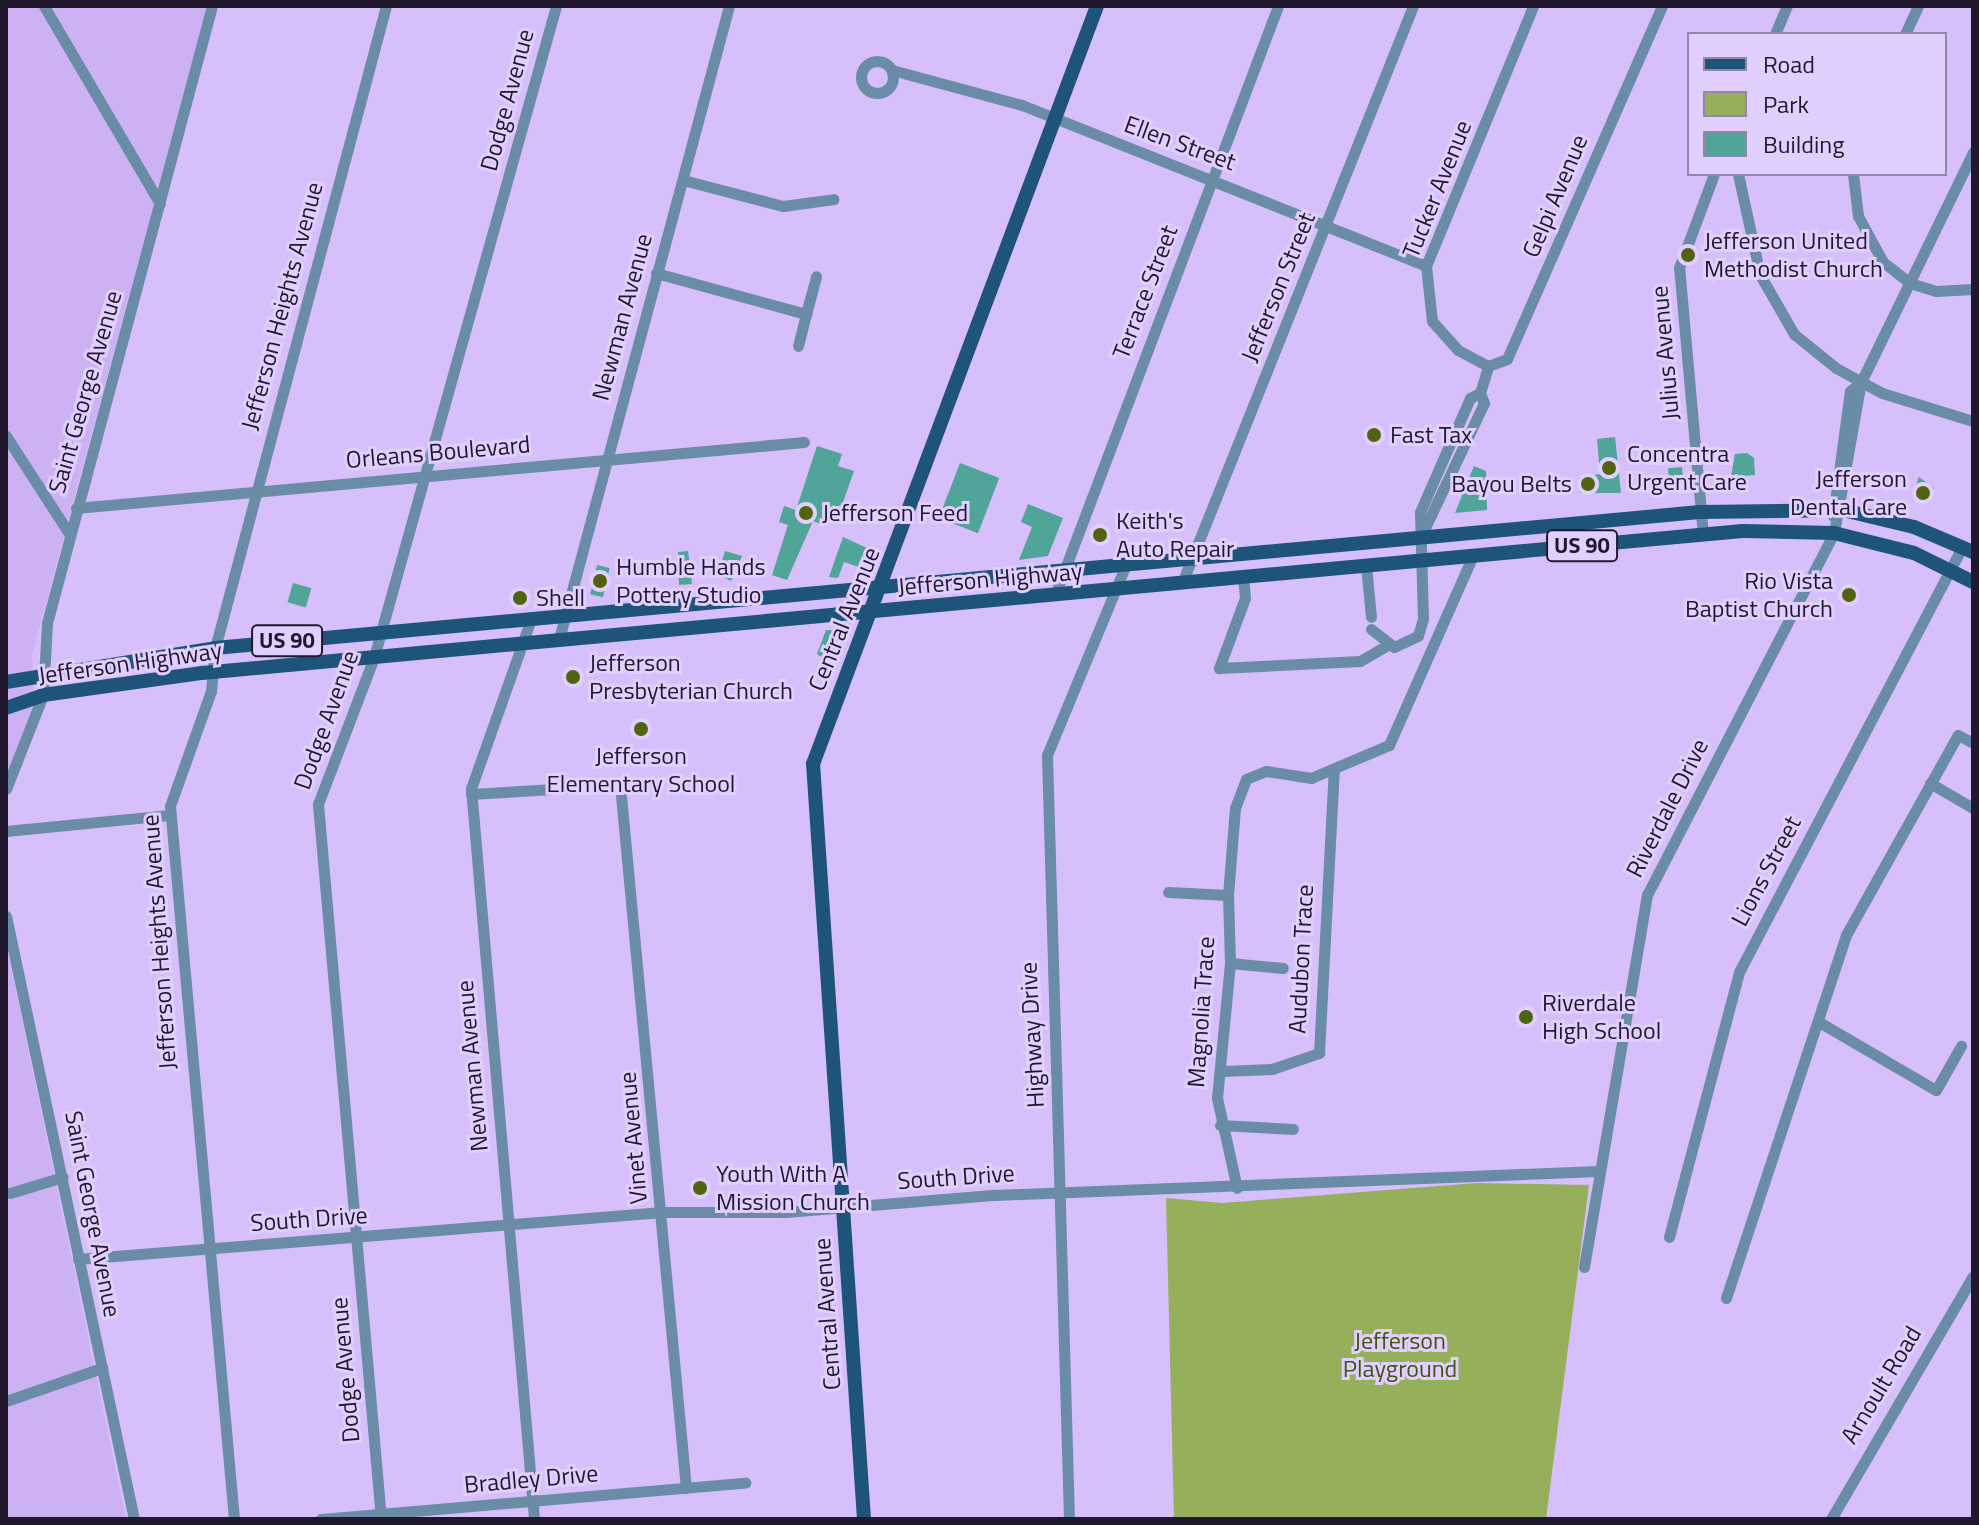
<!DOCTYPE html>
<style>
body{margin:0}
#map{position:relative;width:1979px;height:1525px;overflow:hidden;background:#d6bffa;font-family:"Titillium Web",sans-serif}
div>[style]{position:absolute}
.built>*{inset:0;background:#ccb2f3}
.green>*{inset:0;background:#96af5b}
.building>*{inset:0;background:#50a498;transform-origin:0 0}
.minor>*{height:11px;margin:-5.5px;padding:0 5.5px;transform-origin:5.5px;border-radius:5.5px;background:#6a8ca6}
.minor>.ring{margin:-5.5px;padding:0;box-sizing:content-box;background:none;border:11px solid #6a8ca6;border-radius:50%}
.major>*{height:14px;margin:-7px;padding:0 7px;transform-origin:7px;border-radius:7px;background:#1e5479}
.dots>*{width:22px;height:22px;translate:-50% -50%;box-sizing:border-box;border:4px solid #e1cfff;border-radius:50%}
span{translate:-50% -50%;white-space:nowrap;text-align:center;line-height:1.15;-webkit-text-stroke:6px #e1cfff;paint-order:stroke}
.shield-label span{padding:2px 6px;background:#e1cfff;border:2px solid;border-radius:6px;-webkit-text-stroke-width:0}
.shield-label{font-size:22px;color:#21182d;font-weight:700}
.street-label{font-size:24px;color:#21182d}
.poi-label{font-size:24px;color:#21182d}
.left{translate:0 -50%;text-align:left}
.right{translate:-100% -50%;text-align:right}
.park-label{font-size:24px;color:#435310}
.frame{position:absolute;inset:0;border:8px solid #21182d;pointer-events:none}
.legend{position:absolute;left:1687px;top:32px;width:260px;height:144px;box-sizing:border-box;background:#e1cfff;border:2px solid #9486ab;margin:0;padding:10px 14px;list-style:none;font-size:24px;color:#21182d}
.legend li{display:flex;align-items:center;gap:16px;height:40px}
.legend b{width:40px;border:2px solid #9486ab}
</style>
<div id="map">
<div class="built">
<div style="clip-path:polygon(6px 6px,207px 6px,32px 655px,34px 708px,6px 781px)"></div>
<div style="clip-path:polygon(6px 943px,126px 1519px,6px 1519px)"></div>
</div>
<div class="green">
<div style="clip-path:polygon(1476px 1183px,1589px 1185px,1546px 1519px,1174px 1519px,1166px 1198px,1222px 1203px)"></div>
</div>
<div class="building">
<div style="clip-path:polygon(1615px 437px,1621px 493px,1580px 493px,1578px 478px,1600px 474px,1597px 439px)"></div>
<div style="clip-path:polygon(817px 446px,842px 454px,838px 466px,854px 471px,841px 508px,833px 505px,826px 526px,813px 521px,787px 580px,772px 575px,788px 525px,779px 522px,784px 506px,796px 510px)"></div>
<div style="clip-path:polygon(1747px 453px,1754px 458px,1755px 475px,1731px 477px,1735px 454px)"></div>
<div style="left:960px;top:463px;width:42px;height:59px;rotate:21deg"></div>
<div style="clip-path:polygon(1474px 466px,1486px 471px,1487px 510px,1455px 513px)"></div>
<div style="left:1682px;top:467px;width:21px;height:14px;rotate:85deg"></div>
<div style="clip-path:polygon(1919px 477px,1934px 488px,1929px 502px,1912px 496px)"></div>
<div style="clip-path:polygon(1028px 504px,1063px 518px,1048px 556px,1019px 560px,1032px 527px,1021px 522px)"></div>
<div style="clip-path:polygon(843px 537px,869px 549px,862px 568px,844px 562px,838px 578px,829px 577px)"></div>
<div style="clip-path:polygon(688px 551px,692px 584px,679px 585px,678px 552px)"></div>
<div style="clip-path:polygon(725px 551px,742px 556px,731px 581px,718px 574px)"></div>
<div style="left:597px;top:565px;width:13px;height:30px;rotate:13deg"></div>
<div style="left:293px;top:583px;width:19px;height:20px;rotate:16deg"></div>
<div style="clip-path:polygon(826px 630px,849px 631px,832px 664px,817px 654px)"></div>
</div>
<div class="minor">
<div style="left:44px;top:6px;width:229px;rotate:59.6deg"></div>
<div style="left:1775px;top:34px;width:30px;rotate:-67deg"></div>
<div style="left:1905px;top:34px;width:31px;rotate:-65deg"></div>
<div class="ring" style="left:861px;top:61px;width:21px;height:21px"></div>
<div style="left:892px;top:70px;width:135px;rotate:15.1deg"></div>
<div style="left:1022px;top:105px;width:435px;rotate:21.7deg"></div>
<div style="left:1738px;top:174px;width:103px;rotate:77.7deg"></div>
<div style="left:1760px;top:275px;width:68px;rotate:60deg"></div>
<div style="left:1794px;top:334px;width:54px;rotate:39deg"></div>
<div style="left:1836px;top:368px;width:52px;rotate:28.5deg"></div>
<div style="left:1882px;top:393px;width:95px;rotate:17.1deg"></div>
<div style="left:1853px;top:174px;width:42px;rotate:83.2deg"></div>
<div style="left:1858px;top:216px;width:52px;rotate:61.5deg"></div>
<div style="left:1883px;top:262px;width:34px;rotate:38deg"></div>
<div style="left:1910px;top:283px;width:27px;rotate:17deg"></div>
<div style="left:1936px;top:291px;width:37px;rotate:-3deg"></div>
<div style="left:683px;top:180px;width:103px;rotate:14.6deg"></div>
<div style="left:783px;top:206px;width:51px;rotate:-7.8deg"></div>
<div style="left:656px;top:273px;width:156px;rotate:15.3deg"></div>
<div style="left:806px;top:314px;width:39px;rotate:-75deg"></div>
<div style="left:798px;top:346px;width:33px;rotate:-76deg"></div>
<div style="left:1488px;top:366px;width:34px;rotate:-152deg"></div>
<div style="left:1458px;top:350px;width:39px;rotate:-132deg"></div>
<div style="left:1432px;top:321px;width:55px;rotate:-96.2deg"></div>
<div style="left:1426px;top:266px;width:281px;rotate:-67.6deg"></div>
<div style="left:1480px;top:393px;width:28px;rotate:-73deg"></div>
<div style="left:1488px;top:366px;width:20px;rotate:-20deg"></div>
<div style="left:1507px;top:359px;width:386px;rotate:-66.3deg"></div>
<div style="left:6px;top:436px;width:118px;rotate:57.1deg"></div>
<div style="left:76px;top:508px;width:731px;rotate:-5.18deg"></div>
<div style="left:1833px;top:516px;width:126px;rotate:-82.3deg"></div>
<div style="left:1850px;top:391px;width:14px;rotate:-39deg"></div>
<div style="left:1861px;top:382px;width:256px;rotate:-64deg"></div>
<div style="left:1703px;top:535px;width:268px;rotate:-95.1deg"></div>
<div style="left:1679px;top:268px;width:100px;rotate:-69.6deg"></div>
<div style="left:1366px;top:566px;width:51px;rotate:84.4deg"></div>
<div style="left:1243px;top:578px;width:20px;rotate:84deg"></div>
<div style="left:1245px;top:598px;width:75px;rotate:110.4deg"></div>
<div style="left:1219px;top:668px;width:141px;rotate:-2.8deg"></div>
<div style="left:1360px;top:661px;width:32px;rotate:-30deg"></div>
<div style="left:1182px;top:583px;width:622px;rotate:-68.18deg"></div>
<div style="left:1055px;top:595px;width:630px;rotate:-69.26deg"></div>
<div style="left:531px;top:619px;width:179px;rotate:109.5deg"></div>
<div style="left:471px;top:788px;width:734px;rotate:85.07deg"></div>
<div style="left:1371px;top:629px;width:29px;rotate:38deg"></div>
<div style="left:1394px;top:647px;width:26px;rotate:-25deg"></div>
<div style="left:1418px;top:636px;width:18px;rotate:-74deg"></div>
<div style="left:1423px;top:619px;width:107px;rotate:-91.6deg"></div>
<div style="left:1420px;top:512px;width:124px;rotate:-66.3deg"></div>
<div style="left:1470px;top:398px;width:11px;rotate:-27deg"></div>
<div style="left:1480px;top:393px;width:11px;rotate:68deg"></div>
<div style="left:1484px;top:403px;width:140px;rotate:115.3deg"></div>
<div style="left:559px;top:639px;width:655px;rotate:-74.97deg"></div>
<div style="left:1930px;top:783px;width:50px;rotate:30.2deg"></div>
<div style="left:6px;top:789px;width:101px;rotate:-68.5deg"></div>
<div style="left:43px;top:695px;width:72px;rotate:-86.8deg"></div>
<div style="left:47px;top:623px;width:639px;rotate:-75.03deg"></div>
<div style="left:471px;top:794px;width:149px;rotate:-3.5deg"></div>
<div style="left:620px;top:785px;width:706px;rotate:84.64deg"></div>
<div style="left:6px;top:831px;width:165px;rotate:-5.6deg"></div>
<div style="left:1168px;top:892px;width:60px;rotate:2.9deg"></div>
<div style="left:1228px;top:895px;width:68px;rotate:88.3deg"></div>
<div style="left:1230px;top:963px;width:136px;rotate:95.5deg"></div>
<div style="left:1217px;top:1098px;width:92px;rotate:77.5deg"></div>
<div style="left:1228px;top:895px;width:87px;rotate:-85.4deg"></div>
<div style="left:1235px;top:808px;width:31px;rotate:-69deg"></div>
<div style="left:1246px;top:779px;width:22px;rotate:-22deg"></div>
<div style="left:1266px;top:771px;width:46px;rotate:8.8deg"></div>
<div style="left:1311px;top:778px;width:85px;rotate:-22.9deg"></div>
<div style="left:1389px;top:745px;width:208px;rotate:-66.1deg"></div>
<div style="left:6px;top:916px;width:616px;rotate:78.02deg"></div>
<div style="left:1230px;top:963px;width:53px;rotate:5.4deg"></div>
<div style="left:1819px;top:1022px;width:135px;rotate:30.2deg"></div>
<div style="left:1936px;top:1090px;width:51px;rotate:-60.4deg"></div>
<div style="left:1223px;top:1071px;width:49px;rotate:-2.3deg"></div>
<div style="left:1272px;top:1069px;width:50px;rotate:-18.8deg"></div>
<div style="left:1319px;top:1053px;width:285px;rotate:-87deg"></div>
<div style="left:1220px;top:1125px;width:73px;rotate:3.1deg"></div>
<div style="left:10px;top:1193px;width:55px;rotate:-16.8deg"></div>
<div style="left:1669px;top:1237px;width:274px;rotate:-75.2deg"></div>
<div style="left:1739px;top:972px;width:479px;rotate:-62.3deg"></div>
<div style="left:78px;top:1259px;width:586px;rotate:-4.6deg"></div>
<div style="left:662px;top:1212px;width:124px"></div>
<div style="left:786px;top:1212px;width:210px;rotate:-4.7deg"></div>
<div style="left:995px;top:1195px;width:603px;rotate:-2.28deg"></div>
<div style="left:1584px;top:1267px;width:377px;rotate:-80.4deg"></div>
<div style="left:1647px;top:895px;width:407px;rotate:-62.7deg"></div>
<div style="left:1834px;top:533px;width:153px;rotate:-79.9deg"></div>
<div style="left:1726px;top:1298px;width:382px;rotate:-71.7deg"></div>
<div style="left:1846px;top:935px;width:229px;rotate:-60.8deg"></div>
<div style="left:1958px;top:735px;width:17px;rotate:28deg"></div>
<div style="left:6px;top:1401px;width:102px;rotate:-19deg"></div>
<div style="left:234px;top:1519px;width:716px;rotate:-95.13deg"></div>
<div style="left:170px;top:806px;width:122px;rotate:-70.4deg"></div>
<div style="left:211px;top:691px;width:43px;rotate:-84.7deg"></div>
<div style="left:215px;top:648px;width:664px;rotate:-75.09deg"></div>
<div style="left:321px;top:1519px;width:426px;rotate:-4.9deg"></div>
<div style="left:381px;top:1519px;width:718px;rotate:-95.04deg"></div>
<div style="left:318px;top:804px;width:157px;rotate:-69.1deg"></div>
<div style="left:374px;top:657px;width:676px;rotate:-74.38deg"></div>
<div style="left:1069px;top:1519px;width:764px;rotate:-91.65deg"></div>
<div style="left:1047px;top:755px;width:207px;rotate:-67.5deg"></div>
<div style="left:1831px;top:1519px;width:281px;rotate:-59.7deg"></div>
</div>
<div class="major">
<div style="left:6px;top:682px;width:212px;rotate:-9.2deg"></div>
<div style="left:215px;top:648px;width:1491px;rotate:-5.23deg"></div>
<div style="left:1700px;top:512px;width:143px;rotate:-0.8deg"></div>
<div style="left:1843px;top:510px;width:73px;rotate:13.5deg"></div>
<div style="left:1914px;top:527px;width:64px;rotate:23deg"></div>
<div style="left:6px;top:708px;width:39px;rotate:-19deg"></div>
<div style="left:43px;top:695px;width:161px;rotate:-7.9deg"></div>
<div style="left:202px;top:673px;width:1547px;rotate:-5.27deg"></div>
<div style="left:1742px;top:531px;width:92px;rotate:1.2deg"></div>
<div style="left:1834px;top:533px;width:82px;rotate:14deg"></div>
<div style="left:1914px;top:553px;width:66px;rotate:26.2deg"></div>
<div style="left:864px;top:1519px;width:757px;rotate:-93.86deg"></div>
<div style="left:813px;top:764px;width:809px;rotate:-69.46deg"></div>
</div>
<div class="dots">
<div style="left:1688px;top:255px;background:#50640f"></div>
<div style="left:1374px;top:435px;background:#50640f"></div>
<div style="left:1609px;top:468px;background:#50640f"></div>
<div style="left:1588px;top:484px;background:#50640f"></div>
<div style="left:1923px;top:493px;background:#50640f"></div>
<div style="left:806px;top:513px;background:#50640f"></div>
<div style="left:1100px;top:535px;background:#50640f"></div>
<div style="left:600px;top:581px;background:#50640f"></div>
<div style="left:1849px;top:595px;background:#50640f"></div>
<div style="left:520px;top:598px;background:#50640f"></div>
<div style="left:573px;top:677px;background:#50640f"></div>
<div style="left:641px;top:729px;background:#50640f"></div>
<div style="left:1526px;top:1017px;background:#50640f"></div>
<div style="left:700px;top:1188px;background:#50640f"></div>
</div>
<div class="shield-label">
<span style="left:1582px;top:546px">US 90</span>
<span style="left:287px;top:641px">US 90</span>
</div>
<div class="street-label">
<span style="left:507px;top:100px;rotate:-75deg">Dodge Avenue</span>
<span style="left:1180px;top:143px;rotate:20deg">Ellen Street</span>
<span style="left:1437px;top:189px;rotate:-68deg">Tucker Avenue</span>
<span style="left:1555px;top:196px;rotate:-67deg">Gelpi Avenue</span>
<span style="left:1278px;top:287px;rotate:-68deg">Jefferson Street</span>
<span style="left:1145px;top:292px;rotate:-69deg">Terrace Street</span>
<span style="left:282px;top:306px;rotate:-75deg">Jefferson Heights Avenue</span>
<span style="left:622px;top:317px;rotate:-75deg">Newman Avenue</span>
<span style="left:1665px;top:353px;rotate:-95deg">Julius Avenue</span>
<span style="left:85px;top:392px;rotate:-74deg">Saint George Avenue</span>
<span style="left:438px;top:452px;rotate:-5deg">Orleans Boulevard</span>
<span style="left:990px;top:579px;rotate:-5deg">Jefferson Highway</span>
<span style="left:844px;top:619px;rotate:-68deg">Central Avenue</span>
<span style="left:130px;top:663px;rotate:-8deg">Jefferson Highway</span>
<span style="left:326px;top:720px;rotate:-70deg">Dodge Avenue</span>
<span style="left:1667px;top:808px;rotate:-63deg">Riverdale Drive</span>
<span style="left:1766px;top:871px;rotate:-62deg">Lions Street</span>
<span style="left:159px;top:942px;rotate:-94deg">Jefferson Heights Avenue</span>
<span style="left:1301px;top:959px;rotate:-87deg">Audubon Trace</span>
<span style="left:1201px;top:1012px;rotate:-86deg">Magnolia Trace</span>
<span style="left:1032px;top:1035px;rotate:-93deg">Highway Drive</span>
<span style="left:472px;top:1066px;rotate:-95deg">Newman Avenue</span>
<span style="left:633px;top:1138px;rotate:-95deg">Vinet Avenue</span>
<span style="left:956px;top:1177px;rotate:-4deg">South Drive</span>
<span style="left:93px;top:1214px;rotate:79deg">Saint George Avenue</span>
<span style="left:309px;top:1219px;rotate:-4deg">South Drive</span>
<span style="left:827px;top:1314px;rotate:-94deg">Central Avenue</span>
<span style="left:345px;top:1370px;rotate:-95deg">Dodge Avenue</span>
<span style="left:1881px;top:1385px;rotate:-59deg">Arnoult Road</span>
<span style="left:531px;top:1479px;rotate:-5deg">Bradley Drive</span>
</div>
<div class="poi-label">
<span class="left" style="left:1704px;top:255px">Jefferson United<br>Methodist Church</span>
<span class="left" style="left:1390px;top:435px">Fast Tax</span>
<span class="left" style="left:1627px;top:468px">Concentra<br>Urgent Care</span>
<span class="right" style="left:1907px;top:493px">Jefferson<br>Dental Care</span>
<span class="right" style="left:1572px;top:484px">Bayou Belts</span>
<span class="left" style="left:822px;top:513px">Jefferson Feed</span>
<span class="left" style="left:1116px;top:535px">Keith's<br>Auto Repair</span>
<span class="left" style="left:616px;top:581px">Humble Hands<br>Pottery Studio</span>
<span class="right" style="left:1833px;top:595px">Rio Vista<br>Baptist Church</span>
<span class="left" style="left:536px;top:598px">Shell</span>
<span class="left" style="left:589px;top:677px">Jefferson<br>Presbyterian Church</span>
<span style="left:641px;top:770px">Jefferson<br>Elementary School</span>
<span class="left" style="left:1542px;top:1017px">Riverdale<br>High School</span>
<span class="left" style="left:716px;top:1188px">Youth With A<br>Mission Church</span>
</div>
<div class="park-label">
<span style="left:1400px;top:1355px">Jefferson<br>Playground</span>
</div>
<div class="frame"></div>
<ul class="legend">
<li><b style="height:10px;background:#1e5479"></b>Road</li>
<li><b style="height:22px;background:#96af5b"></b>Park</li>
<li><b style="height:22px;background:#50a498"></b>Building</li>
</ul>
</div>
